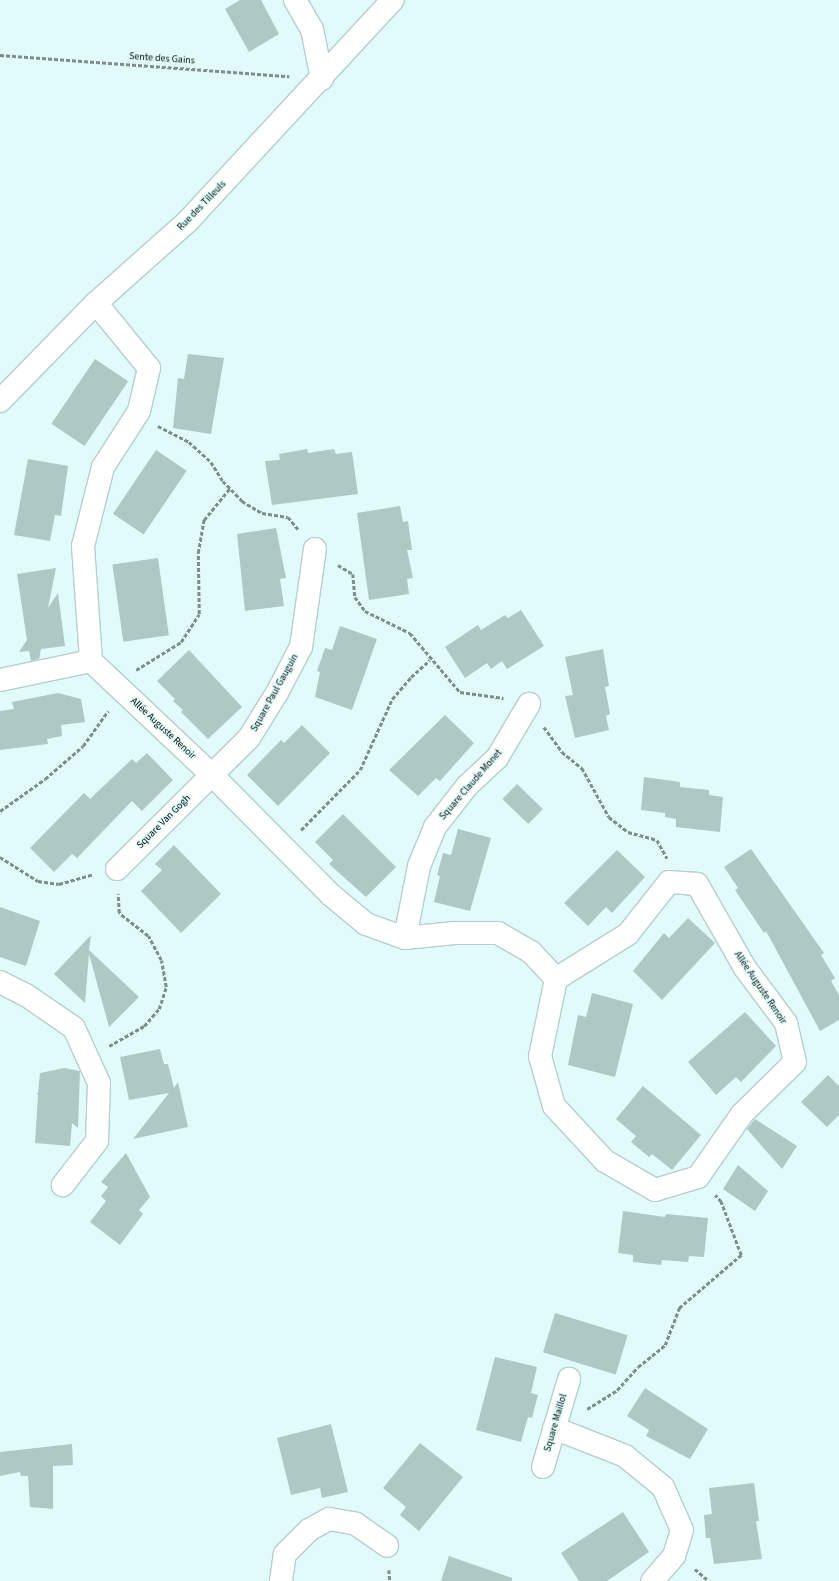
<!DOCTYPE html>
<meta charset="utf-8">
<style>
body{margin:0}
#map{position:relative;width:839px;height:1581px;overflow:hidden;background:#e0fbf9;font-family:"Source Sans 3",sans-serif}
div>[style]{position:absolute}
.building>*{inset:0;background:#aec8c6;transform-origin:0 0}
.path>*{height:2.5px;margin-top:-1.25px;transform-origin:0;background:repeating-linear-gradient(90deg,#7b8e8c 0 4px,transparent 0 6px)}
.roads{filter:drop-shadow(1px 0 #b5cfce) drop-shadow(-1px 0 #b5cfce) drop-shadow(0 1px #b5cfce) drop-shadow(0 -1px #b5cfce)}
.street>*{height:22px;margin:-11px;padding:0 11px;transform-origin:11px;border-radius:11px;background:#fff}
span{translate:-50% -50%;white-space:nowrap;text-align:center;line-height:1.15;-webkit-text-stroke:3px #e0fbf9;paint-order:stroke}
.street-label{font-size:10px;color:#060f0e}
</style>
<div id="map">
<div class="building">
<div style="clip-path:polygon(240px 0,261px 0,279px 34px,249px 52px,225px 9px)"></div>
<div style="clip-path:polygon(188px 354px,224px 358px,211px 434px,173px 428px,178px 378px,184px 379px)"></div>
<div style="left:95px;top:359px;width:40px;height:78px;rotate:34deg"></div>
<div style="clip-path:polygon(307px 449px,308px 453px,334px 449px,336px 454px,352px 452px,358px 494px,272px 505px,265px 461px,280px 460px,279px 454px)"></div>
<div style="left:156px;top:450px;width:37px;height:77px;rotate:34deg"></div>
<div style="clip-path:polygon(28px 459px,68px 466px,61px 516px,55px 515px,50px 541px,14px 535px)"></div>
<div style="clip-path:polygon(400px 506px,403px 522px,408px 521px,412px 550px,407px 550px,413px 578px,407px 579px,409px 594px,369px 600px,357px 513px)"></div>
<div style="clip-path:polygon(276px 528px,286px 578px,280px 579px,284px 606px,245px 611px,237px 534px)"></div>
<div style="left:158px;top:558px;width:78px;height:46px;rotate:82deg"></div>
<div style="clip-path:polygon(56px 568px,48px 608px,58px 593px,65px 646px,41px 649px,39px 659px,31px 661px,29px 651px,19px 652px,27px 640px,17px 574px)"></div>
<div style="clip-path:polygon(521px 610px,544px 646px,507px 669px,502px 661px,491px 669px,487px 663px,465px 678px,445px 647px,478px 625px,481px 630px,505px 615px,508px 618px)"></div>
<div style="clip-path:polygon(340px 626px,377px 639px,352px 710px,315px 697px,320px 672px,317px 671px,325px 648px,332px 650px)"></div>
<div style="clip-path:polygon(603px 649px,609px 686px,605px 687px,610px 714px,606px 716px,609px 730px,575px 738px,565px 696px,573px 695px,565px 657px)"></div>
<div style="clip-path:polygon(189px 650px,242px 707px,208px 739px,181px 712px,183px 710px,173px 701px,175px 699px,157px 681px)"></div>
<div style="clip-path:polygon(58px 693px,81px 699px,85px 722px,61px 725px,62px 736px,47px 739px,48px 744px,0 750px,0 711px,14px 709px,12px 702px)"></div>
<div style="clip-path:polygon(445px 715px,474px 743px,440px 781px,436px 778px,418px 796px,389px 770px)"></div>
<div style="clip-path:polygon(302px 725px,330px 753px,278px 806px,247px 775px,281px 740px,284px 743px)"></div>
<div style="clip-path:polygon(147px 753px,173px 780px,142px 811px,132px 801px,77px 858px,72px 854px,54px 872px,30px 848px,84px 793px,90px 799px,132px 759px,136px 763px)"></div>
<div style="clip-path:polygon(644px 777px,680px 782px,680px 787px,709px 790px,709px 795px,723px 797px,720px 832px,676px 827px,676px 819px,665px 817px,665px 813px,641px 810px)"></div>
<div style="left:517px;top:784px;width:36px;height:21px;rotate:44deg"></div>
<div style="clip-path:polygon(343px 814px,396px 867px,366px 897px,329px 864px,333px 860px,315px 842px)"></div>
<div style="clip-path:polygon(458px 829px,491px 838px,470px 911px,434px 902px,440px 876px,437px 875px,443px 853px,451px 855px)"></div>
<div style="clip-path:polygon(174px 845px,221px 894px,181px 933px,141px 891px,162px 870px,155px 864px)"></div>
<div style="clip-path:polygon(751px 849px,824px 953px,821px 955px,835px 978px,831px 981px,839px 995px,839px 1020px,820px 1031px,766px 931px,764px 933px,735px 890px,738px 888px,724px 867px)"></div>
<div style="clip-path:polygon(617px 850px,645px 877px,612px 913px,606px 907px,588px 926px,564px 903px)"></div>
<div style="clip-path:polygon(0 907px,40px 921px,26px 966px,0 957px)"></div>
<div style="clip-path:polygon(688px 918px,715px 943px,662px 1000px,633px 971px,664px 933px,669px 938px)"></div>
<div style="clip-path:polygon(91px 935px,89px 950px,139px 997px,109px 1027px,89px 954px,85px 1003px,54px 974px)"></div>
<div style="clip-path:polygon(592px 993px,633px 1004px,615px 1077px,568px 1065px,578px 1015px,586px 1017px)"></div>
<div style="clip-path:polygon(745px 1012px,776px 1046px,741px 1082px,736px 1077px,716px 1095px,688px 1062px)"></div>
<div style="clip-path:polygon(160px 1049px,164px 1064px,168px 1064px,174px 1088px,178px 1082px,188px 1127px,133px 1139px,169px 1093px,129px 1100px,120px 1057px)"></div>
<div style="clip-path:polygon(64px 1068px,80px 1071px,78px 1128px,72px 1123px,70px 1146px,35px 1143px,38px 1095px,36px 1093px,38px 1093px,40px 1073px)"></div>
<div style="clip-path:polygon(828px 1075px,839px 1086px,839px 1115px,827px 1127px,801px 1102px)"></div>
<div style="clip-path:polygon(643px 1086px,701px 1135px,672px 1170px,652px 1154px,649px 1157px,631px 1142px,636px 1136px,616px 1119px)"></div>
<div style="clip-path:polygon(755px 1119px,797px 1146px,782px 1169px,747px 1129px)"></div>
<div style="clip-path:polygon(126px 1153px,150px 1197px,139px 1210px,143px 1214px,120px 1245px,90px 1222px,106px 1201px,101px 1196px,108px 1187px,101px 1182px)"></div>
<div style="clip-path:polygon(738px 1165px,768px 1191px,755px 1211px,723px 1189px)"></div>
<div style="clip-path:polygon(623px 1211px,665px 1217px,666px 1214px,708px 1218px,704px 1257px,689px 1256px,688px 1262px,662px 1260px,661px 1265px,633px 1262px,633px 1255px,618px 1253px)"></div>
<div style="left:555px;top:1313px;width:76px;height:41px;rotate:17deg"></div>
<div style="clip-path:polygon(495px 1357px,537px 1367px,531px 1393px,538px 1395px,532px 1418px,528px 1417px,521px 1442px,476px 1430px)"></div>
<div style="clip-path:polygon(645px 1388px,708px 1429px,690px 1459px,646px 1436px,649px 1430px,627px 1416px)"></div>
<div style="clip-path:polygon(331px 1424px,348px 1492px,322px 1498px,320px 1488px,291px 1495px,277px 1438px)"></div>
<div style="clip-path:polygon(420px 1443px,463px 1477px,419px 1531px,400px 1515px,406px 1507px,383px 1488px)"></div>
<div style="clip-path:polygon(72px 1444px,73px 1465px,53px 1466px,53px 1509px,30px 1507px,28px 1476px,21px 1476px,20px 1472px,0 1476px,0 1452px)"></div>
<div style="clip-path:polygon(754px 1483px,759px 1521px,756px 1521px,762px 1559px,714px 1564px,710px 1538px,706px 1538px,704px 1515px,712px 1514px,709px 1488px)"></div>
<div style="clip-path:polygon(623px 1512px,649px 1552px,607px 1581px,579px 1581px,561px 1553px)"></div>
<div style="clip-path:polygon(449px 1556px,512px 1578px,512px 1581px,441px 1581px)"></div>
</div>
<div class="path">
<div style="left:0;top:55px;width:290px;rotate:4.2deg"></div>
<div style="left:158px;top:426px;width:35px;rotate:27deg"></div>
<div style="left:189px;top:442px;width:30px;rotate:42deg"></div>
<div style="left:211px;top:462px;width:22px;rotate:58deg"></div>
<div style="left:223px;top:481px;width:28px;rotate:46deg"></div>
<div style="left:242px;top:501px;width:23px;rotate:31deg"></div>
<div style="left:262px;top:513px;width:26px;rotate:9deg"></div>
<div style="left:288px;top:517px;width:17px;rotate:50deg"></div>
<div style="left:338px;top:565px;width:17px;rotate:31deg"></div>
<div style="left:353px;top:574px;width:23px;rotate:85deg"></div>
<div style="left:355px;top:597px;width:17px;rotate:54deg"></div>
<div style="left:365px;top:611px;width:50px;rotate:26.1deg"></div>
<div style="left:410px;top:633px;width:77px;rotate:49.7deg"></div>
<div style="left:460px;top:692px;width:44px;rotate:7.8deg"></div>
<div style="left:136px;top:670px;width:53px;rotate:-31.9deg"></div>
<div style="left:181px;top:642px;width:33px;rotate:-57deg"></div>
<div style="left:199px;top:614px;width:61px;rotate:-90.9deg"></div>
<div style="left:198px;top:553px;width:34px;rotate:-80deg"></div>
<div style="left:204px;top:520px;width:41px;rotate:-50.9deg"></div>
<div style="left:544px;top:727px;width:31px;rotate:54deg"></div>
<div style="left:562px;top:752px;width:26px;rotate:39deg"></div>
<div style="left:582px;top:768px;width:56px;rotate:61.1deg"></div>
<div style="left:609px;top:817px;width:24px;rotate:38deg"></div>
<div style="left:628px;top:832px;width:30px;rotate:15deg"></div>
<div style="left:657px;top:840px;width:21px;rotate:61deg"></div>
<div style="left:0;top:811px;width:55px;rotate:-35.4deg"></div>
<div style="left:45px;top:779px;width:50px;rotate:-41deg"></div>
<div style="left:83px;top:746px;width:43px;rotate:-54.5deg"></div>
<div style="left:301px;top:830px;width:84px;rotate:-45.5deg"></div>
<div style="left:360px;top:770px;width:78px;rotate:-65.7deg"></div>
<div style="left:392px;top:699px;width:29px;rotate:-49deg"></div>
<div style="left:411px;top:677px;width:25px;rotate:-42deg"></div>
<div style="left:0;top:857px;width:45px;rotate:32.3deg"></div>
<div style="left:38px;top:881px;width:21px;rotate:8deg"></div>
<div style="left:59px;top:884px;width:35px;rotate:-16deg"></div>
<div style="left:109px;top:1046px;width:40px;rotate:-29.7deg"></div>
<div style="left:144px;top:1026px;width:23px;rotate:-49deg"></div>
<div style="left:159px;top:1009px;width:23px;rotate:-72deg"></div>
<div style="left:166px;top:987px;width:27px;rotate:-100deg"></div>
<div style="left:161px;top:960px;width:27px;rotate:-118deg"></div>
<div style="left:148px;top:936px;width:37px;rotate:-142deg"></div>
<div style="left:119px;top:913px;width:19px;rotate:-93deg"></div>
<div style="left:587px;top:1409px;width:36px;rotate:-32deg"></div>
<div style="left:617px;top:1390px;width:31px;rotate:-48deg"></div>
<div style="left:638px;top:1367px;width:35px;rotate:-39deg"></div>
<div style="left:665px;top:1345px;width:40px;rotate:-69deg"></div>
<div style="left:679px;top:1308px;width:82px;rotate:-40.5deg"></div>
<div style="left:741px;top:1255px;width:57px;rotate:-110.7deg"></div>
<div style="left:721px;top:1202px;width:9px;rotate:-131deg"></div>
<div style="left:695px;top:1569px;width:18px;rotate:41deg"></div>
<div style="left:389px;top:1570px;width:11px;rotate:85deg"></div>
</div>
<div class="roads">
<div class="street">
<div style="left:295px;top:0;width:34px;rotate:60deg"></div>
<div style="left:312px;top:29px;width:51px;rotate:78.7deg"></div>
<div style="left:96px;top:303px;width:84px;rotate:50.8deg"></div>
<div style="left:149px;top:368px;width:44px;rotate:103.1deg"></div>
<div style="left:139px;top:411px;width:67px;rotate:122.7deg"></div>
<div style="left:103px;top:467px;width:81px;rotate:104.2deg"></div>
<div style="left:83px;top:546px;width:115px;rotate:86deg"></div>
<div style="left:91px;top:661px;width:165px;rotate:43.3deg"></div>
<div style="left:211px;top:774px;width:170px;rotate:45.2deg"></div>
<div style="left:331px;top:895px;width:45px;rotate:39.6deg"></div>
<div style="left:366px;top:924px;width:41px;rotate:19.7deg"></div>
<div style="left:405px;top:938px;width:50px;rotate:-5.7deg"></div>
<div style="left:455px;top:933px;width:43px"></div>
<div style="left:498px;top:933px;width:38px;rotate:30deg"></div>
<div style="left:531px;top:952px;width:37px;rotate:47deg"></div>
<div style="left:556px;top:979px;width:79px;rotate:101.7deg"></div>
<div style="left:540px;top:1056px;width:52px;rotate:74.4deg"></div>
<div style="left:554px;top:1106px;width:75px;rotate:47.2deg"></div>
<div style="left:605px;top:1161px;width:58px;rotate:30.1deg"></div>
<div style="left:655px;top:1190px;width:45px;rotate:-16.8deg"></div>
<div style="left:698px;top:1177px;width:77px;rotate:-55.1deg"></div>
<div style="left:742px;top:1114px;width:74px;rotate:-44.5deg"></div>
<div style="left:795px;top:1062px;width:40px;rotate:-103deg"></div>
<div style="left:786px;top:1023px;width:69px;rotate:-126.7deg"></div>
<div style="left:745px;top:968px;width:97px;rotate:-119.7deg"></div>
<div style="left:697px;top:884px;width:28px;rotate:-176deg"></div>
<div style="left:669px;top:882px;width:66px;rotate:128.3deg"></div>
<div style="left:628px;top:934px;width:85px;rotate:148deg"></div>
<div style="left:0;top:401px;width:137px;rotate:-45.6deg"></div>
<div style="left:96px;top:303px;width:123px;rotate:-41.7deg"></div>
<div style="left:188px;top:221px;width:301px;rotate:-47.2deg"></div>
<div style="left:0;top:680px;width:93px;rotate:-11.8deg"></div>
<div style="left:117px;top:869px;width:186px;rotate:-44.8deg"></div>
<div style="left:249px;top:738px;width:55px;rotate:-58.3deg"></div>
<div style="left:278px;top:691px;width:50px;rotate:-62.4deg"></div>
<div style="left:301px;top:647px;width:99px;rotate:-81.9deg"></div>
<div style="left:405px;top:938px;width:73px;rotate:-79deg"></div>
<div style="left:419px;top:866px;width:42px;rotate:-67.7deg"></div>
<div style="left:435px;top:827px;width:52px;rotate:-52deg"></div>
<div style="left:467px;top:786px;width:41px;rotate:-43deg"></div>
<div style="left:497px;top:758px;width:63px;rotate:-59.3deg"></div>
<div style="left:0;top:982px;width:29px;rotate:27deg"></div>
<div style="left:26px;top:995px;width:58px;rotate:34.5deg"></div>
<div style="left:74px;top:1028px;width:60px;rotate:65.6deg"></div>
<div style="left:99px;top:1083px;width:58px;rotate:92deg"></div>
<div style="left:97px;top:1141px;width:56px;rotate:127.7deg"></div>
<div style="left:554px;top:1428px;width:76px;rotate:21.5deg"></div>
<div style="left:625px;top:1456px;width:49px;rotate:39.2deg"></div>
<div style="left:663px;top:1487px;width:47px;rotate:66.2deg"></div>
<div style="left:682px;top:1530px;width:27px;rotate:107deg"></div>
<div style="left:674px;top:1556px;width:33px;rotate:131deg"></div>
<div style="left:543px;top:1467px;width:92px;rotate:-73.5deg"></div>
<div style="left:281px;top:1581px;width:27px;rotate:-82deg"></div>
<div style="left:285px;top:1554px;width:34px;rotate:-45deg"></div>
<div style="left:309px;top:1530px;width:23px;rotate:-29deg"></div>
<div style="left:329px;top:1519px;width:27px;rotate:10deg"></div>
<div style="left:356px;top:1524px;width:38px;rotate:35deg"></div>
</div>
</div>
<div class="street-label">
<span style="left:162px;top:59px;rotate:4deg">Sente des Gains</span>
<span style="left:202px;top:206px;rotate:-46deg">Rue des Tilleuls</span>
<span style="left:275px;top:693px;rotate:-61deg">Square Paul Gauguin</span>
<span style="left:163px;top:729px;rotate:43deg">Allée Auguste Renoir</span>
<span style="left:471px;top:785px;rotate:-49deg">Square Claude Monet</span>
<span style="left:164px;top:822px;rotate:-45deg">Square Van Gogh</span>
<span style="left:760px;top:988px;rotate:56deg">Allée Auguste Renoir</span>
<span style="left:556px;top:1423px;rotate:-74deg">Square Maillol</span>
</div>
</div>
